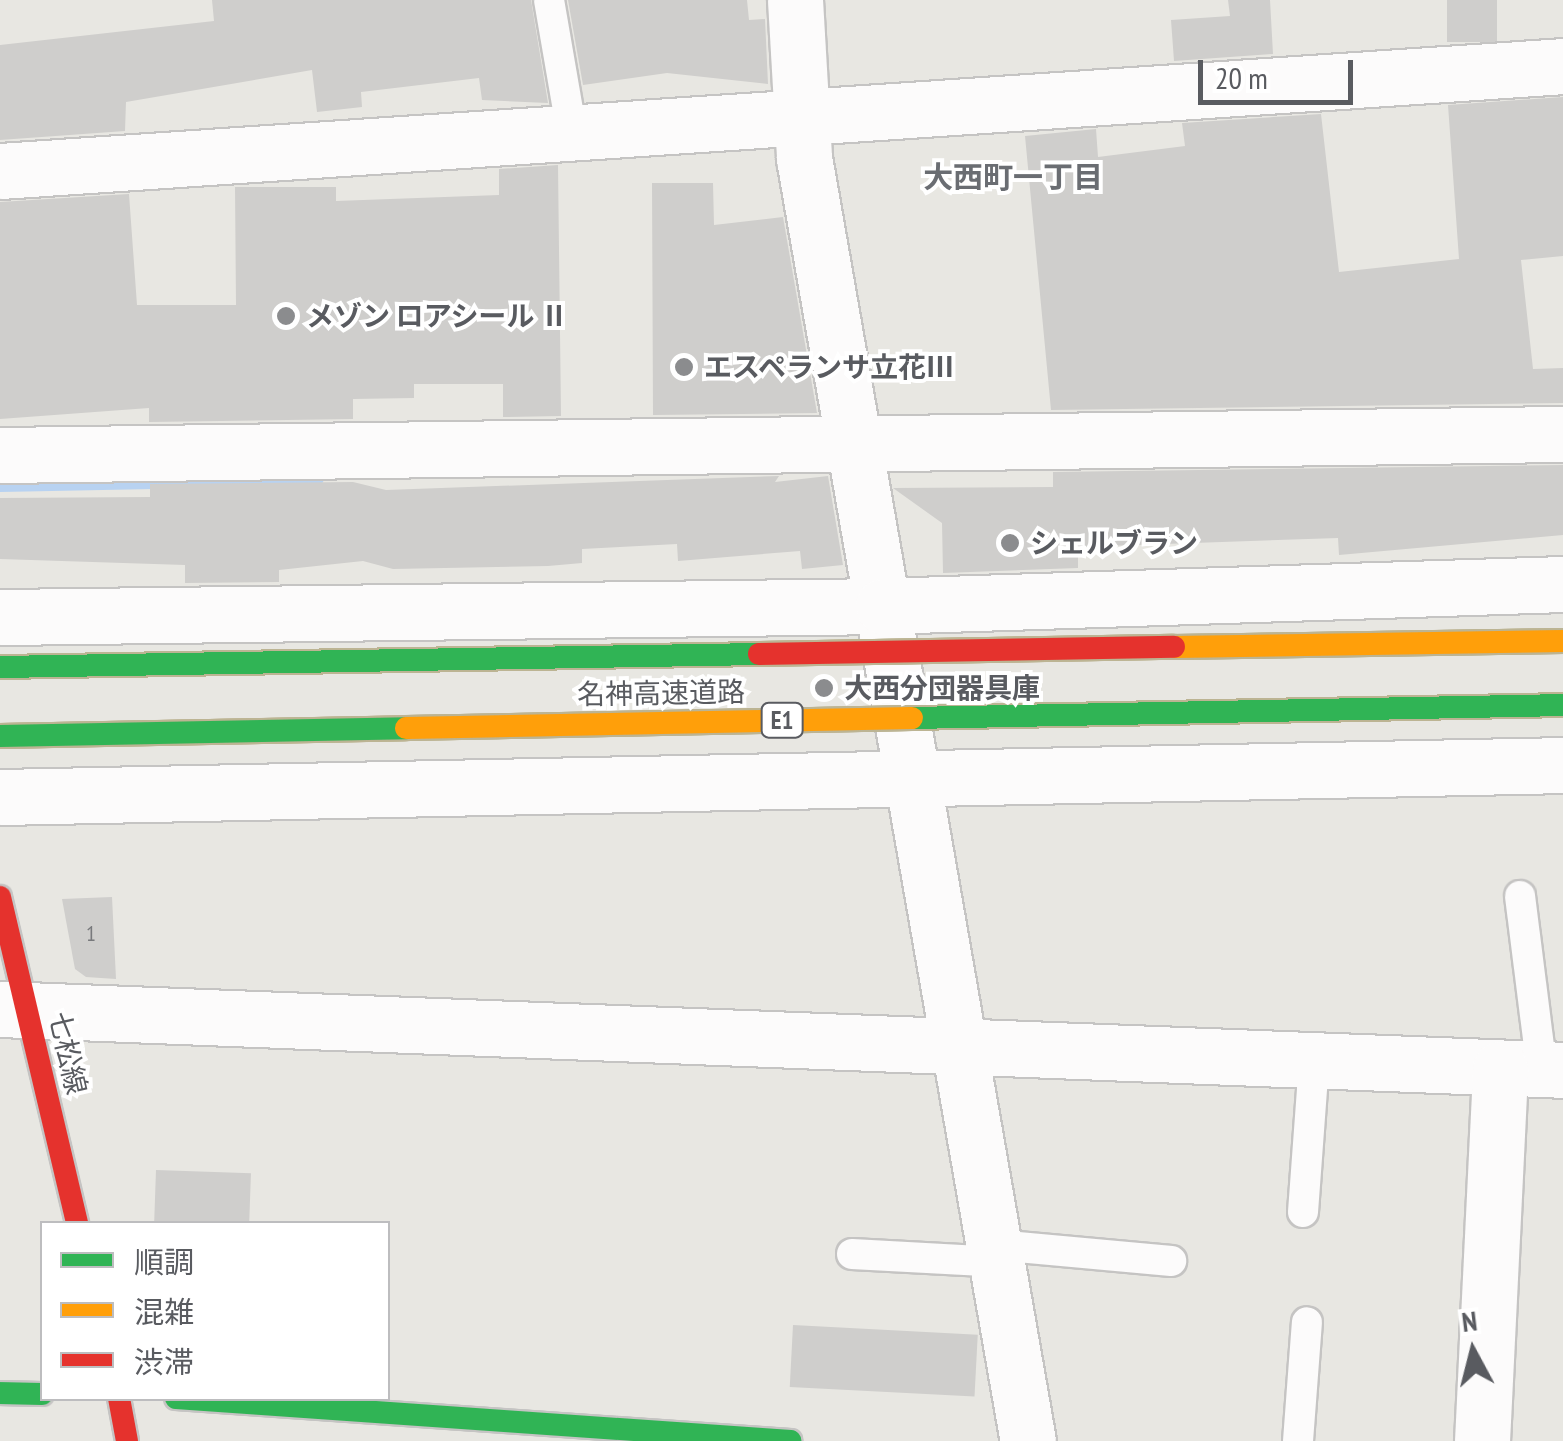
<!DOCTYPE html>
<meta charset="utf-8">
<style>
body{margin:0}
#map{position:relative;width:1563px;height:1441px;overflow:hidden;background:#e8e7e2;font-family:"PT Sans Narrow","Noto Sans JP",sans-serif}
div>[style]{position:absolute}
.stream>*{height:15px;margin:-7.5px;padding:0 7.5px;transform-origin:7.5px;border-radius:7.5px;background:#b8d2f1}
.building>*{inset:0;background:#cfcecc;transform-origin:0 0}
.roads{filter:drop-shadow(2px 0 #c5c4c3) drop-shadow(-2px 0 #c5c4c3) drop-shadow(0 2px #c5c4c3) drop-shadow(0 -2px #c5c4c3)}
.lane>*{height:30px;margin:-15px;padding:0 15px;transform-origin:15px;border-radius:15px;background:#fcfbfb}
.street>*{height:55px;margin:-27.5px;padding:0 27.5px;transform-origin:27.5px;border-radius:27.5px;background:#fcfbfb}
.fast>*{height:22px;margin:-11px;padding:0 11px;transform-origin:11px;border-radius:11px;background:#30b455}
.jam>*{height:22px;margin:-11px;padding:0 11px;transform-origin:11px;border-radius:11px;background:#e5322d}
.bridges{filter:drop-shadow(2px 0 #bcb493) drop-shadow(-2px 0 #bcb493) drop-shadow(0 2px #bcb493) drop-shadow(0 -2px #bcb493)}
.fast-bridge>*{height:22px;margin:-11px;padding:0 11px;transform-origin:11px;border-radius:11px;background:#30b455}
.slow-bridge>*{height:22px;margin:-11px;padding:0 11px;transform-origin:11px;border-radius:11px;background:#ff9f0a}
.jam-bridge>*{height:22px;margin:-11px;padding:0 11px;transform-origin:11px;border-radius:11px;background:#e5322d}
.dots>*{width:28px;height:28px;translate:-50% -50%;box-sizing:border-box;border:5px solid #fff;border-radius:50%}
span{translate:-50% -50%;white-space:nowrap;text-align:center;line-height:1.15;-webkit-text-stroke:8px #fff;paint-order:stroke}
.number-label{font-size:22px;color:#78797c}
.number-label span{-webkit-text-stroke-width:0}
.shield-label span{padding:2px 8px;background:#fff;border:2px solid;border-radius:8px;-webkit-text-stroke-width:0}
.shield-label{font-size:25px;color:#595b60;font-weight:700}
.poi-label{font-size:28px;color:#595b60;font-weight:700}
.left{translate:0 -50%;text-align:left}
.street-label{font-size:28px;color:#595b60}
.neighbourhood-label{font-size:30px;color:#6a6d72;font-weight:700}
.legend{position:absolute;left:40px;top:1221px;width:350px;height:180px;box-sizing:border-box;background:#fff;border:2px solid #bdbdbf;margin:0;padding:12px 18px;list-style:none;font-size:30px;color:#595b60}
.legend li{display:flex;align-items:center;gap:20px;height:50px}
.legend b{width:50px;border:2px solid #bdbdbf}
.north{position:absolute;left:1423px;top:1301px;width:100px;height:100px;-webkit-text-stroke:8px #fff;paint-order:stroke;rotate:353deg;font-size:28px;font-weight:700;line-height:40px;text-align:center;color:#595b60}
.north::after{content:'';display:block;margin:auto;width:35px;height:45px;background:#595b60;clip-path:polygon(50% 0,100% 100%,50% 72%,0 100%)}
.scale{position:absolute;left:1198px;top:60px;width:155px;height:45px;box-sizing:border-box;border:5px solid #595b60;border-top:0;padding-left:12px;font-size:30px;line-height:35px;white-space:nowrap;color:#595b60;-webkit-text-stroke:8px #fff;paint-order:stroke}
</style>
<div id="map">
<div class="stream">
<div style="left:0;top:484px;width:316px;rotate:-1.1deg"></div>
</div>
<div class="building">
<div style="clip-path:polygon(212px 0,531px 0,548px 103px,482px 100px,479px 78px,361px 92px,362px 107px,317px 112px,312px 70px,126px 102px,125px 131px,0 140px,0 45px,214px 21px)"></div>
<div style="clip-path:polygon(568px 0,747px 0,749px 20px,765px 19px,768px 84px,667px 73px,583px 85px)"></div>
<div style="clip-path:polygon(1228px 0,1270px 0,1273px 54px,1174px 61px,1171px 20px,1230px 16px)"></div>
<div style="left:1447px;top:0;width:50px;height:42px"></div>
<div style="clip-path:polygon(1563px 97px,1563px 256px,1521px 260px,1533px 369px,1563px 368px,1563px 403px,1051px 410px,1025px 136px,1096px 129px,1098px 157px,1185px 146px,1182px 123px,1321px 114px,1339px 272px,1459px 259px,1448px 105px)"></div>
<div style="clip-path:polygon(558px 165px,561px 416px,503px 417px,503px 384px,414px 384px,414px 398px,353px 399px,353px 419px,149px 422px,149px 408px,0 419px,0 202px,129px 194px,137px 305px,236px 305px,235px 187px,336px 187px,336px 201px,499px 195px,499px 169px)"></div>
<div style="clip-path:polygon(652px 183px,713px 183px,714px 225px,783px 217px,817px 413px,653px 415px)"></div>
<div style="clip-path:polygon(1563px 465px,1563px 535px,1339px 555px,1338px 538px,1078px 547px,1078px 568px,943px 573px,942px 523px,893px 488px,1053px 487px,1053px 472px)"></div>
<div style="clip-path:polygon(779px 476px,775px 482px,828px 476px,843px 565px,802px 569px,800px 551px,678px 561px,677px 544px,582px 549px,582px 563px,548px 566px,393px 569px,363px 561px,279px 570px,279px 582px,185px 583px,185px 565px,0 559px,0 498px,150px 497px,150px 484px,353px 482px,386px 490px)"></div>
<div style="clip-path:polygon(112px 897px,116px 979px,86px 977px,75px 969px,62px 899px)"></div>
<div style="left:156px;top:1170px;width:95px;height:54px;rotate:2deg"></div>
<div style="left:793px;top:1325px;width:185px;height:62px;rotate:3deg"></div>
</div>
<div class="roads">
<div class="lane">
<div style="left:549px;top:0;width:135px;rotate:80.2deg"></div>
<div style="left:1520px;top:896px;width:174px;rotate:82.8deg"></div>
<div style="left:1303px;top:1212px;width:149px;rotate:-85.8deg"></div>
<div style="left:996px;top:1245px;width:176px;rotate:5.2deg"></div>
<div style="left:852px;top:1254px;width:146px;rotate:3.1deg"></div>
<div style="left:1298px;top:1441px;width:119px;rotate:-85.7deg"></div>
</div>
<div class="street">
<div style="left:795px;top:0;width:158px;rotate:86.7deg"></div>
<div style="left:804px;top:158px;width:1302px;rotate:80.1deg"></div>
<div style="left:0;top:171px;width:1567px;rotate:-3.84deg"></div>
<div style="left:0;top:455px;width:1563px;rotate:-0.77deg"></div>
<div style="left:0;top:617px;width:883px;rotate:-0.71deg"></div>
<div style="left:883px;top:606px;width:680px;rotate:-1.85deg"></div>
<div style="left:0;top:797px;width:1563px;rotate:-1.17deg"></div>
<div style="left:0;top:1009px;width:1564px;rotate:2.23deg"></div>
<div style="left:1482px;top:1441px;width:373px;rotate:-87.2deg"></div>
</div>
<div class="fast">
<div style="left:0;top:1393px;width:42px;rotate:1.4deg"></div>
<div style="left:176px;top:1398px;width:616px;rotate:4.01deg"></div>
</div>
<div class="jam">
<div style="left:0;top:897px;width:336px;rotate:76.7deg"></div>
<div style="left:119px;top:1398px;width:44px;rotate:79.5deg"></div>
</div>
</div>
<div class="bridges">
<div class="fast-bridge">
<div style="left:0;top:667px;width:759px;rotate:-0.98deg"></div>
<div style="left:912px;top:718px;width:651px;rotate:-1.14deg"></div>
<div style="left:0;top:736px;width:406px;rotate:-1.1deg"></div>
</div>
<div class="slow-bridge">
<div style="left:1174px;top:647px;width:389px;rotate:-0.9deg"></div>
<div style="left:406px;top:728px;width:506px;rotate:-1.13deg"></div>
</div>
<div class="jam-bridge">
<div style="left:759px;top:654px;width:415px;rotate:-1deg"></div>
</div>
</div>
<div class="dots">
<div style="left:286px;top:316px;background:#8b8c8e"></div>
<div style="left:684px;top:367px;background:#8b8c8e"></div>
<div style="left:1010px;top:543px;background:#8b8c8e"></div>
<div style="left:824px;top:688px;background:#8b8c8e"></div>
</div>
<div class="number-label">
<span style="left:91px;top:934px">1</span>
</div>
<div class="shield-label">
<span style="left:782px;top:720px">E1</span>
</div>
<div class="poi-label">
<span class="left" style="left:306px;top:316px">メゾン ロアシール Ⅱ</span>
<span class="left" style="left:704px;top:367px">エスペランサ立花Ⅲ</span>
<span class="left" style="left:1030px;top:543px">シェルブラン</span>
<span class="left" style="left:844px;top:688px">大西分団器具庫</span>
</div>
<div class="street-label">
<span style="left:661px;top:693px;rotate:-1deg">名神高速道路</span>
<span style="left:68px;top:1053px;rotate:77deg">七松線</span>
</div>
<div class="neighbourhood-label">
<span style="left:1013px;top:177px">大西町一丁目</span>
</div>
<ul class="legend">
<li><b style="height:12px;background:#30b455"></b>順調</li>
<li><b style="height:12px;background:#ff9f0a"></b>混雑</li>
<li><b style="height:12px;background:#e5322d"></b>渋滞</li>
</ul>
<div class="north">N</div>
<div class="scale">20 m</div>
</div>
